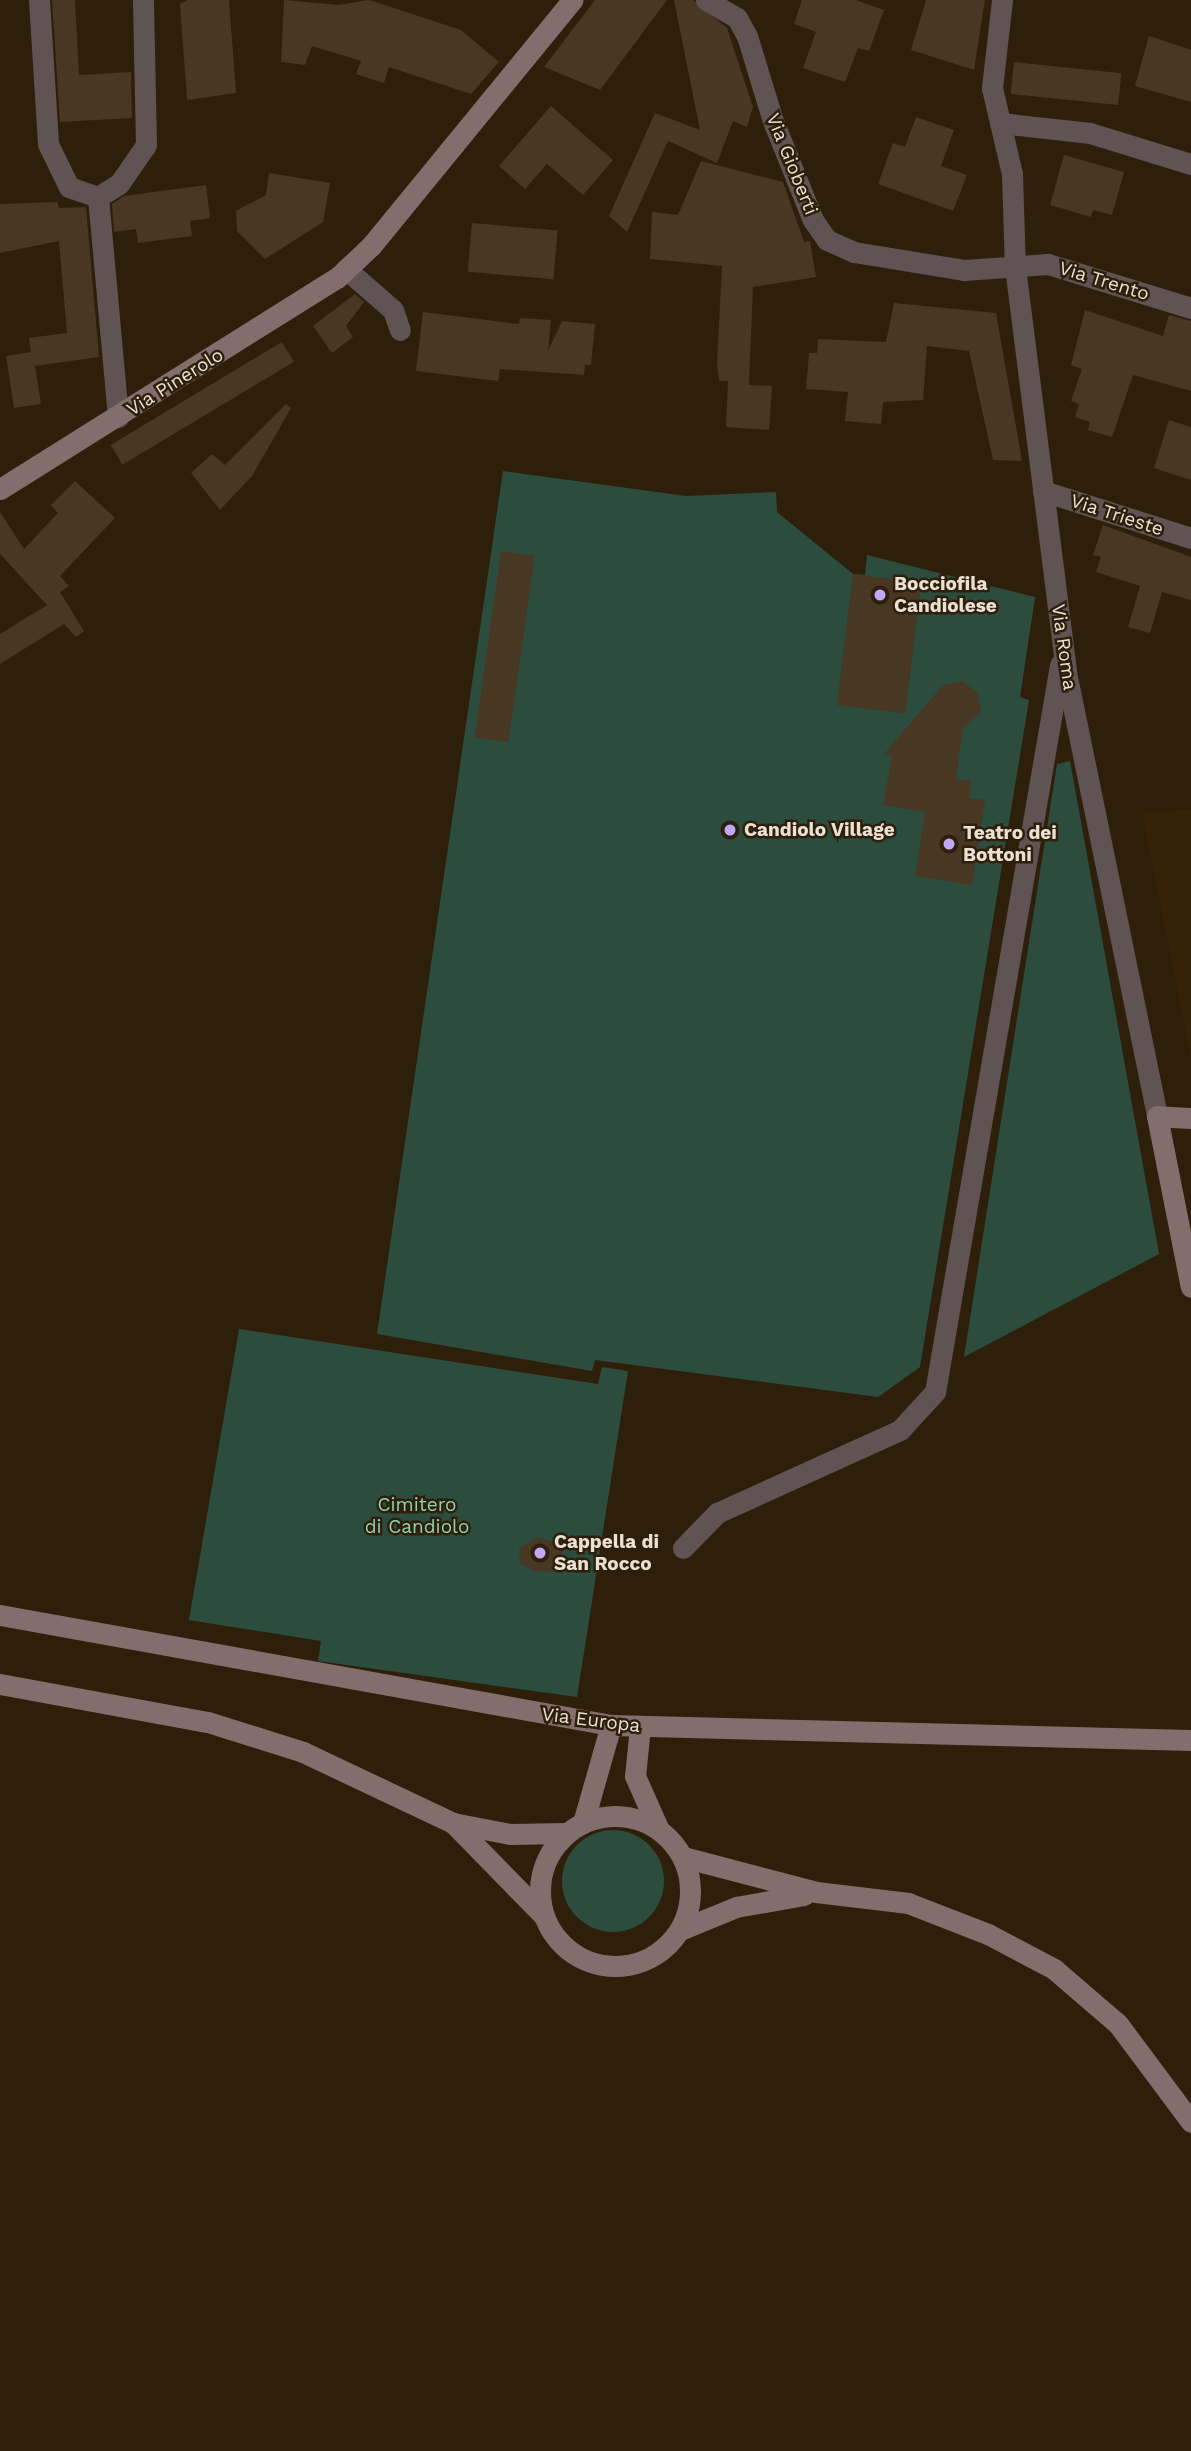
<!DOCTYPE html>
<style>
body{margin:0}
#map{position:relative;width:1191px;height:2451px;overflow:hidden;background:#2e1f0b;font-family:"Work Sans",sans-serif}
div>[style]{position:absolute}
.built>*{inset:0;background:#362307}
.green>*{inset:0;background:#2c4d3e}
.round{border-radius:50%}
.building>*{inset:0;background:#473723;transform-origin:0 0}
.street>*{height:21px;margin:-10.5px;padding:0 10.5px;transform-origin:10.5px;border-radius:10.5px;background:#605353}
.secondary>*{height:21px;margin:-10.5px;padding:0 10.5px;transform-origin:10.5px;border-radius:10.5px;background:#836e6e}
.secondary>.ring{margin:-10.5px;padding:0;box-sizing:content-box;background:none;border:21px solid #836e6e;border-radius:50%}
.dots>*{width:19px;height:19px;translate:-50% -50%;box-sizing:border-box;border:4px solid #2e1f0b;border-radius:50%}
span{translate:-50% -50%;white-space:nowrap;text-align:center;line-height:1.15;-webkit-text-stroke:5px #2e1f0b;paint-order:stroke}
.street-label{font-size:19px;color:#eae0d4}
.poi-label{font-size:19px;color:#eae0d4;font-weight:700}
.left{translate:0 -50%;text-align:left}
.park-label{font-size:19px;color:#8ed4b2}
</style>
<div id="map">
<div class="built">
<div style="clip-path:polygon(1191px 810px,1191px 1057px,1142px 813px)"></div>
</div>
<div class="green">
<div style="clip-path:polygon(503px 471px,686px 496px,776px 492px,777px 512px,853px 574px,865px 575px,867px 555px,1035px 597px,1020px 697px,1029px 700px,920px 1367px,878px 1397px,595px 1360px,592px 1371px,377px 1334px)"></div>
<div style="clip-path:polygon(1070px 761px,1159px 1254px,964px 1357px,1057px 764px)"></div>
<div style="clip-path:polygon(239px 1329px,598px 1384px,602px 1367px,628px 1371px,577px 1697px,318px 1661px,321px 1641px,189px 1620px)"></div>
<div class="round" style="left:562px;top:1830px;width:102px;height:102px"></div>
</div>
<div class="building">
<div style="clip-path:polygon(52px 0,75px 0,79px 75px,131px 72px,132px 118px,60px 122px)"></div>
<div style="clip-path:polygon(188px 0,229px 0,236px 93px,187px 100px,180px 4px)"></div>
<div style="clip-path:polygon(284px 0,339px 5px,369px 0,461px 30px,499px 62px,471px 94px,389px 67px,384px 83px,356px 74px,361px 61px,312px 46px,305px 65px,281px 62px)"></div>
<div style="clip-path:polygon(595px 0,667px 0,600px 90px,544px 67px)"></div>
<div style="clip-path:polygon(674px 0,693px 0,727px 28px,753px 107px,747px 127px,733px 121px,717px 163px,668px 141px,627px 232px,609px 216px,655px 113px,700px 130px)"></div>
<div style="clip-path:polygon(802px 0,856px 0,884px 10px,869px 51px,858px 48px,845px 82px,803px 68px,816px 32px,794px 24px)"></div>
<div style="clip-path:polygon(926px 0,985px 0,974px 70px,911px 50px)"></div>
<div style="clip-path:polygon(1149px 36px,1191px 50px,1191px 102px,1135px 86px)"></div>
<div style="left:1014px;top:62px;width:108px;height:32px;rotate:6deg"></div>
<div style="clip-path:polygon(551px 106px,613px 160px,583px 195px,547px 164px,525px 189px,499px 166px)"></div>
<div style="clip-path:polygon(916px 117px,954px 130px,941px 166px,967px 175px,953px 211px,878px 184px,893px 143px,905px 147px)"></div>
<div style="clip-path:polygon(1064px 155px,1124px 172px,1112px 215px,1093px 210px,1091px 217px,1050px 205px)"></div>
<div style="clip-path:polygon(701px 161px,783px 182px,804px 242px,810px 241px,816px 277px,753px 287px,749px 385px,772px 386px,769px 430px,726px 427px,728px 381px,719px 381px,717px 363px,722px 266px,650px 259px,652px 212px,678px 215px)"></div>
<div style="clip-path:polygon(269px 173px,330px 183px,323px 222px,265px 259px,237px 231px,236px 211px,266px 195px)"></div>
<div style="clip-path:polygon(206px 185px,210px 218px,190px 221px,192px 236px,138px 243px,136px 229px,114px 232px,112px 204px,124px 196px)"></div>
<div style="clip-path:polygon(57px 202px,59px 208px,86px 207px,99px 357px,35px 366px,41px 404px,14px 408px,6px 356px,31px 352px,29px 338px,67px 333px,59px 241px,0 253px,0 204px)"></div>
<div style="left:472px;top:223px;width:86px;height:49px;rotate:5deg"></div>
<div style="clip-path:polygon(355px 294px,364px 302px,346px 326px,353px 337px,332px 353px,313px 326px)"></div>
<div style="clip-path:polygon(894px 303px,996px 313px,1022px 461px,993px 460px,969px 351px,927px 346px,923px 400px,883px 402px,881px 424px,845px 421px,848px 392px,806px 389px,809px 353px,817px 353px,818px 339px,886px 342px)"></div>
<div style="clip-path:polygon(1085px 310px,1163px 336px,1169px 315px,1191px 321px,1191px 391px,1133px 375px,1112px 437px,1088px 430px,1090px 422px,1075px 417px,1079px 404px,1071px 401px,1082px 369px,1071px 365px)"></div>
<div style="clip-path:polygon(423px 312px,519px 324px,520px 318px,551px 320px,548px 351px,562px 321px,595px 324px,591px 365px,585px 365px,584px 375px,500px 369px,498px 381px,416px 371px)"></div>
<div style="left:282px;top:342px;width:23px;height:200px;rotate:59deg"></div>
<div style="clip-path:polygon(286px 404px,291px 408px,252px 476px,220px 510px,191px 473px,212px 454px,225px 465px)"></div>
<div style="clip-path:polygon(1169px 420px,1191px 427px,1191px 480px,1154px 468px)"></div>
<div style="clip-path:polygon(75px 481px,115px 518px,60px 576px,69px 586px,60px 592px,84px 631px,76px 637px,64px 624px,0 664px,0 634px,47px 605px,0 554px,0 512px,24px 549px,58px 513px,51px 505px)"></div>
<div style="clip-path:polygon(1103px 525px,1191px 557px,1191px 600px,1162px 592px,1150px 633px,1128px 627px,1140px 586px,1096px 572px,1101px 557px,1093px 555px)"></div>
<div style="left:501px;top:551px;width:34px;height:188px;rotate:8deg"></div>
<div style="left:853px;top:574px;width:69px;height:132px;rotate:7deg"></div>
<div style="clip-path:polygon(962px 681px,977px 692px,981px 711px,963px 728px,956px 779px,971px 781px,969px 798px,985px 800px,972px 885px,915px 876px,925px 812px,883px 805px,892px 756px,884px 754px,943px 685px)"></div>
<div style="clip-path:polygon(536px 1537px,563px 1544px,560px 1572px,534px 1571px,520px 1563px,519px 1549px)"></div>
</div>
<div class="street">
<div style="left:39px;top:0;width:144px;rotate:86.4deg"></div>
<div style="left:48px;top:144px;width:48px;rotate:64deg"></div>
<div style="left:69px;top:187px;width:31px;rotate:19deg"></div>
<div style="left:706px;top:0;width:36px;rotate:30deg"></div>
<div style="left:737px;top:18px;width:21px;rotate:61deg"></div>
<div style="left:747px;top:36px;width:89px;rotate:73deg"></div>
<div style="left:773px;top:121px;width:107px;rotate:68deg"></div>
<div style="left:813px;top:220px;width:24px;rotate:55deg"></div>
<div style="left:827px;top:240px;width:30px;rotate:24deg"></div>
<div style="left:854px;top:252px;width:111px;rotate:9.3deg"></div>
<div style="left:964px;top:270px;width:84px;rotate:-4.1deg"></div>
<div style="left:1048px;top:264px;width:150px;rotate:17.1deg"></div>
<div style="left:1002px;top:0;width:89px;rotate:96.5deg"></div>
<div style="left:992px;top:88px;width:88px;rotate:76.9deg"></div>
<div style="left:1012px;top:174px;width:93px;rotate:88.2deg"></div>
<div style="left:1015px;top:267px;width:408px;rotate:82.8deg"></div>
<div style="left:1066px;top:672px;width:453px;rotate:78.4deg"></div>
<div style="left:1000px;top:123px;width:91px;rotate:6.3deg"></div>
<div style="left:1090px;top:133px;width:106px;rotate:17.1deg"></div>
<div style="left:98px;top:197px;width:221px;rotate:84.8deg"></div>
<div style="left:98px;top:197px;width:25px;rotate:-32deg"></div>
<div style="left:119px;top:184px;width:47px;rotate:-55.3deg"></div>
<div style="left:146px;top:145px;width:145px;rotate:-91.2deg"></div>
<div style="left:346px;top:269px;width:62px;rotate:41.1deg"></div>
<div style="left:393px;top:310px;width:21px;rotate:71deg"></div>
<div style="left:1043px;top:491px;width:155px;rotate:17.6deg"></div>
<div style="left:683px;top:1548px;width:49px;rotate:-45.8deg"></div>
<div style="left:717px;top:1513px;width:201px;rotate:-24.4deg"></div>
<div style="left:900px;top:1430px;width:52px;rotate:-47.4deg"></div>
<div style="left:935px;top:1392px;width:738px;rotate:-80.24deg"></div>
</div>
<div class="secondary">
<div style="left:0;top:489px;width:398px;rotate:-32.1deg"></div>
<div style="left:337px;top:278px;width:47px;rotate:-43.3deg"></div>
<div style="left:371px;top:246px;width:318px;rotate:-50.7deg"></div>
<div style="left:1191px;top:1118px;width:34px;rotate:-177deg"></div>
<div style="left:1157px;top:1116px;width:174px;rotate:78.8deg"></div>
<div style="left:0;top:1615px;width:621px;rotate:10.21deg"></div>
<div style="left:611px;top:1725px;width:580px;rotate:1.48deg"></div>
<div style="left:0;top:1684px;width:211px;rotate:10.4deg"></div>
<div style="left:208px;top:1722px;width:100px;rotate:17.5deg"></div>
<div style="left:303px;top:1752px;width:166px;rotate:25.3deg"></div>
<div style="left:453px;top:1823px;width:58px;rotate:10.9deg"></div>
<div style="left:510px;top:1834px;width:57px;rotate:-1deg"></div>
<div style="left:640px;top:1727px;width:49px;rotate:95.8deg"></div>
<div style="left:635px;top:1776px;width:57px;rotate:66.1deg"></div>
<div class="ring" style="left:540px;top:1816px;width:129px;height:129px"></div>
<div style="left:453px;top:1823px;width:129px;rotate:45.6deg"></div>
<div style="left:583px;top:1823px;width:102px;rotate:-74.1deg"></div>
<div style="left:683px;top:1857px;width:138px;rotate:14.7deg"></div>
<div style="left:816px;top:1892px;width:93px;rotate:6.8deg"></div>
<div style="left:908px;top:1903px;width:86px;rotate:21.2deg"></div>
<div style="left:988px;top:1934px;width:75px;rotate:27.9deg"></div>
<div style="left:1054px;top:1969px;width:84px;rotate:40.7deg"></div>
<div style="left:1118px;top:2024px;width:122px;rotate:53.3deg"></div>
<div style="left:680px;top:1930px;width:61px;rotate:-22.3deg"></div>
<div style="left:736px;top:1907px;width:69px;rotate:-10deg"></div>
</div>
<div class="dots">
<div style="left:880px;top:595px;background:#bfa9f4"></div>
<div style="left:730px;top:830px;background:#bfa9f4"></div>
<div style="left:949px;top:844px;background:#bfa9f4"></div>
<div style="left:540px;top:1553px;background:#bfa9f4"></div>
</div>
<div class="street-label">
<span style="left:792px;top:164px;rotate:68deg">Via Gioberti</span>
<span style="left:1104px;top:281px;rotate:17deg">Via Trento</span>
<span style="left:175px;top:382px;rotate:-32deg">Via Pinerolo</span>
<span style="left:1117px;top:515px;rotate:18deg">Via Trieste</span>
<span style="left:1064px;top:647px;rotate:82deg">Via Roma</span>
<span style="left:591px;top:1720px;rotate:7deg">Via Europa</span>
</div>
<div class="poi-label">
<span class="left" style="left:894px;top:595px">Bocciofila<br>Candiolese</span>
<span class="left" style="left:744px;top:830px">Candiolo Village</span>
<span class="left" style="left:963px;top:844px">Teatro dei<br>Bottoni</span>
<span class="left" style="left:554px;top:1553px">Cappella di<br>San Rocco</span>
</div>
<div class="park-label">
<span style="left:417px;top:1516px">Cimitero<br>di Candiolo</span>
</div>
</div>
